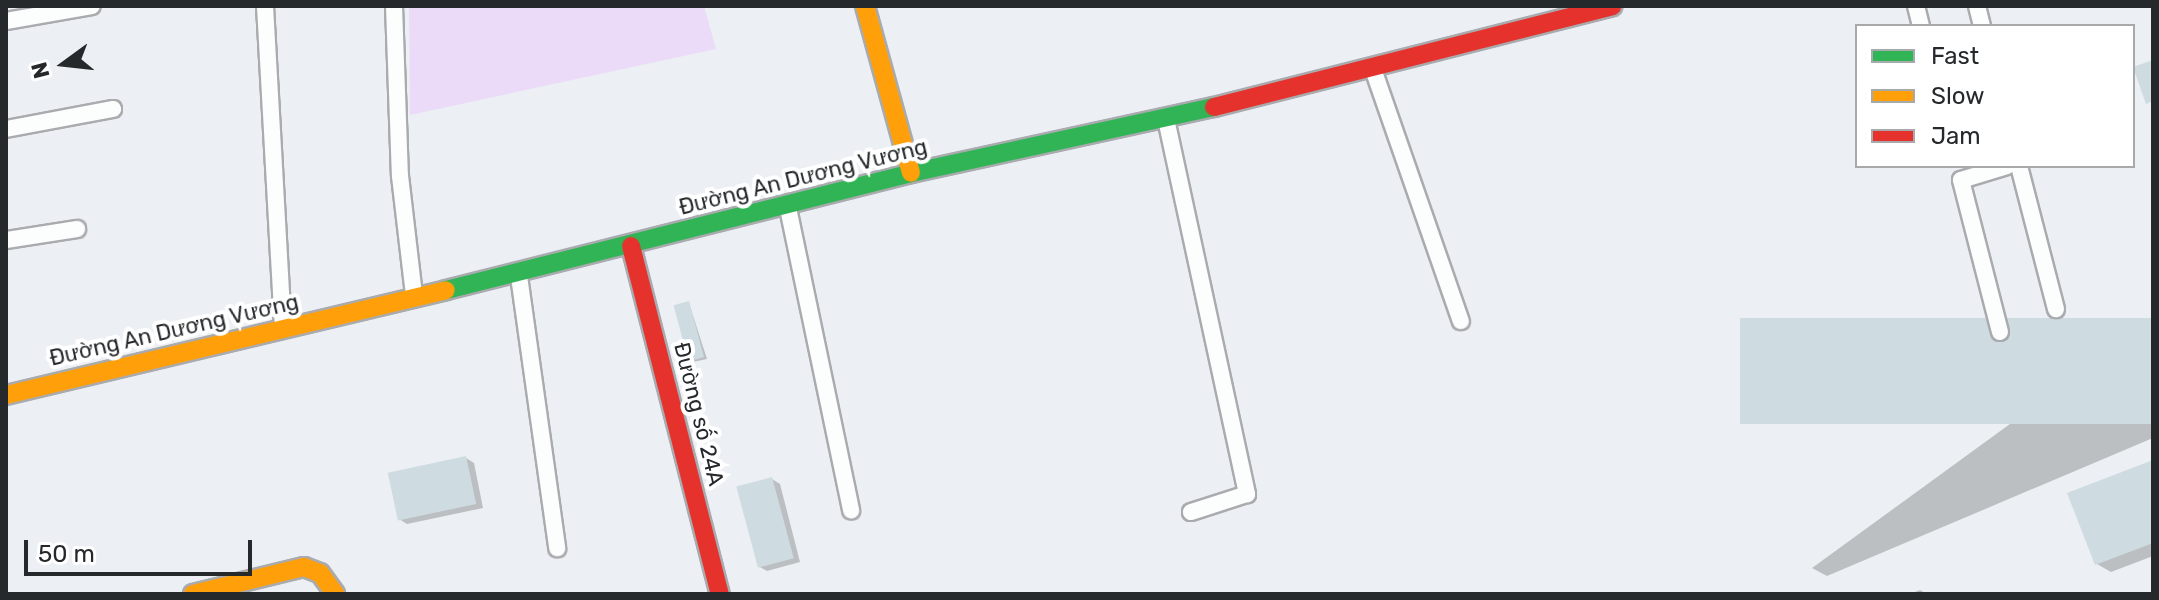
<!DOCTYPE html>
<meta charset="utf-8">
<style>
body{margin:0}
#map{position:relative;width:2159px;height:600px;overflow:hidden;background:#eceff3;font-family:Rubik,sans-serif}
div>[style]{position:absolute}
.green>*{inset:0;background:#ebdbf8}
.shadow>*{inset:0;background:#0003}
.building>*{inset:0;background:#cedce2;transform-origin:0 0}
.roads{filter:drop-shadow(2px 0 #a9abae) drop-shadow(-2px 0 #a9abae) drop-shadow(0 2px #a9abae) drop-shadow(0 -2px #a9abae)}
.lane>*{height:16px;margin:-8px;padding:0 8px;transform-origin:8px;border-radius:8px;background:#fcfdfd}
.fast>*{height:18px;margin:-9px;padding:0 9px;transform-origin:9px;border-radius:9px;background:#30b455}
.slow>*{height:18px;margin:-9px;padding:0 9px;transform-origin:9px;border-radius:9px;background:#ff9f0a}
.jam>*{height:18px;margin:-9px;padding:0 9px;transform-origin:9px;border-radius:9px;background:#e5322d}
span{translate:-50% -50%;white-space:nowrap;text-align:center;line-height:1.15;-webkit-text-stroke:8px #fff;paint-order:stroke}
.street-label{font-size:22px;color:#26292b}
.frame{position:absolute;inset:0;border:8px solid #26292b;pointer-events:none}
.legend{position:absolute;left:1855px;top:24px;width:280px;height:144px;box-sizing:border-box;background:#fff;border:2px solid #a8a9aa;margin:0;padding:10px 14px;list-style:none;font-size:24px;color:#26292b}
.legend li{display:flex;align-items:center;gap:16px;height:40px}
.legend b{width:40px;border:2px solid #a8a9aa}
.north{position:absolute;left:24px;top:24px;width:80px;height:80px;-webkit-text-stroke:6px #fff;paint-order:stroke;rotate:255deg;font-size:22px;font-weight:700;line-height:32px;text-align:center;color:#26292b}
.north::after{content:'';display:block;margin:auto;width:28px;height:36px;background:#26292b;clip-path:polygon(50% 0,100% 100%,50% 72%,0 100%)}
.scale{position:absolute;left:24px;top:540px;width:228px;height:36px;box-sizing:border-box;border:4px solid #26292b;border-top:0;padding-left:10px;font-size:24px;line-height:28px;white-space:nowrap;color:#26292b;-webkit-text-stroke:6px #fff;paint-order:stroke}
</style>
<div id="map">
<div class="green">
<div style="clip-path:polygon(409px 6px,704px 6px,716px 49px,410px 115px)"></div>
</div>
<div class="shadow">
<div style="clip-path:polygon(689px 303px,707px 359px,693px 362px,690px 360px)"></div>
<div style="clip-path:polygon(2153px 320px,2153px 438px,1827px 576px,1812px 568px)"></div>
<div style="clip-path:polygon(466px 458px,474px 463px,483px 508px,407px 524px,399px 519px)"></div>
<div style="clip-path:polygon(2153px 462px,2153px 556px,2111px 572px,2097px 564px)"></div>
<div style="clip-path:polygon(772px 479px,780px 484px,800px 562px,767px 571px,758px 566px)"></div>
<div style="clip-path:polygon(1920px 590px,1927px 594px,1910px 594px)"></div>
</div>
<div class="building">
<div style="clip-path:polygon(2153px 60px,2153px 101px,2146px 104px,2133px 67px)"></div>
<div style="left:689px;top:301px;width:58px;height:16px;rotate:75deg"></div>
<div style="left:2153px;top:318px;width:106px;height:413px;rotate:90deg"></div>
<div style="left:466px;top:456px;width:49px;height:80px;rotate:78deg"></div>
<div style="clip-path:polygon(2153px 460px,2153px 543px,2095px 565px,2067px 493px)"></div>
<div style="left:772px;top:477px;width:84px;height:37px;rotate:75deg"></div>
</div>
<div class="roads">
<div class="lane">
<div style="left:265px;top:6px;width:323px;rotate:86.8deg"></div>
<div style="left:394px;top:6px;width:170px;rotate:88deg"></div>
<div style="left:400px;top:176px;width:120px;rotate:83.3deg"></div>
<div style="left:1916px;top:6px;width:21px;rotate:76deg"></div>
<div style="left:1977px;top:6px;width:21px;rotate:76deg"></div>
<div style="left:6px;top:21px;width:87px;rotate:-9.9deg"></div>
<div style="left:1373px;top:69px;width:267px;rotate:70.8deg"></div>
<div style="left:1166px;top:119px;width:384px;rotate:77.8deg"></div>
<div style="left:1247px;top:494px;width:59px;rotate:162.2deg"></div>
<div style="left:6px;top:129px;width:109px;rotate:-10.6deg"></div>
<div style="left:2019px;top:166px;width:148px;rotate:75.5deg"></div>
<div style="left:788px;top:208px;width:309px;rotate:78.2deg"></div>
<div style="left:6px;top:240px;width:72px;rotate:-8.8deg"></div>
<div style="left:519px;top:276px;width:275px;rotate:82deg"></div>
<div style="left:2000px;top:332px;width:157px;rotate:-104.4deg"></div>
<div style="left:1961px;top:180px;width:48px;rotate:-16.9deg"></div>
</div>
<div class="fast">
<div style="left:446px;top:290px;width:479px;rotate:-14.1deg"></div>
<div style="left:911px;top:173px;width:310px;rotate:-12.3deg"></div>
</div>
<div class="slow">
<div style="left:865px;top:6px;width:173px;rotate:74.6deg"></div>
<div style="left:6px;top:395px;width:452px;rotate:-13.4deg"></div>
<div style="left:193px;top:594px;width:114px;rotate:-13.7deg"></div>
<div style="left:304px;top:567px;width:17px;rotate:21deg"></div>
<div style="left:320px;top:573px;width:26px;rotate:54deg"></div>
</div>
<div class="jam">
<div style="left:1214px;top:107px;width:411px;rotate:-14.2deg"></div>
<div style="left:631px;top:246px;width:359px;rotate:75.7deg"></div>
</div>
</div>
<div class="street-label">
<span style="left:803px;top:177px;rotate:-14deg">Đường An Dương Vương</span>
<span style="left:174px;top:330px;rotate:-13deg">Đường An Dương Vương</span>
<span style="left:699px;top:414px;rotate:76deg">Đường số 24A</span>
</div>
<div class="frame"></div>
<ul class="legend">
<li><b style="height:10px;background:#30b455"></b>Fast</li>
<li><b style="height:10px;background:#ff9f0a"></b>Slow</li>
<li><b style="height:10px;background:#e5322d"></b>Jam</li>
</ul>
<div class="north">N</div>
<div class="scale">50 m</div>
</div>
